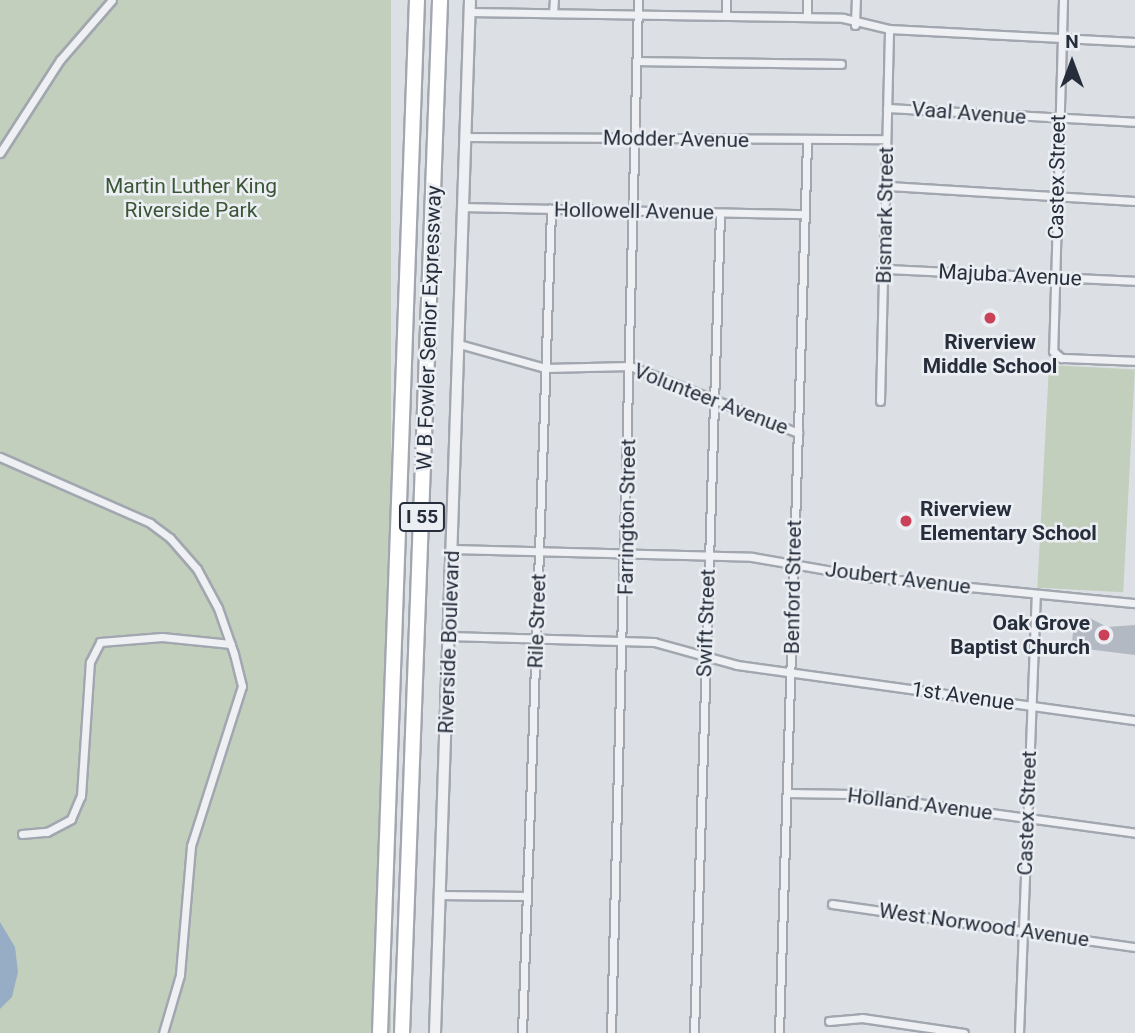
<!DOCTYPE html>
<style>
body{margin:0}
#map{position:relative;width:1135px;height:1033px;overflow:hidden;background:#dce0e5;font-family:Roboto,sans-serif}
div>[style]{position:absolute}
.green>*{inset:0;background:#c2cfbd;transform-origin:0 0}
.water>*{inset:0;background:#97adc5}
.building>*{inset:0;background:#b3b9c2}
.roads{filter:drop-shadow(2px 0 #a2a7af) drop-shadow(-2px 0 #a2a7af) drop-shadow(0 2px #a2a7af) drop-shadow(0 -2px #a2a7af)}
.minor>*{height:7px;margin:-3.5px;padding:0 3.5px;transform-origin:3.5px;border-radius:3.5px;background:#eef0f4}
.tertiary>*{height:10px;margin:-5px;padding:0 5px;transform-origin:5px;border-radius:5px;background:#eef0f4}
.motorway>*{height:14px;margin:-7px;padding:0 7px;transform-origin:7px;border-radius:7px;background:#fff}
.dots>*{width:19px;height:19px;translate:-50% -50%;box-sizing:border-box;border:4px solid #ebeef3;border-radius:50%}
span{translate:-50% -50%;white-space:nowrap;text-align:center;line-height:1.15;-webkit-text-stroke:5px #ebeef3;paint-order:stroke}
.shield-label span{padding:2px 5px;background:#ebeef3;border:2px solid;border-radius:5px;-webkit-text-stroke-width:0}
.shield-label{font-size:19px;color:#262e3b;font-weight:700}
.street-label{font-size:21px;color:#262e3b}
.park-label{font-size:21px;color:#3a5634}
.poi-label{font-size:21px;color:#262e3b;font-weight:700}
.left{translate:0 -50%;text-align:left}
.right{translate:-100% -50%;text-align:right}
.north{position:absolute;left:1037px;top:28px;width:70px;height:70px;-webkit-text-stroke:5px #ebeef3;paint-order:stroke;rotate:0deg;font-size:19px;font-weight:700;line-height:28px;text-align:center;color:#262e3b}
.north::after{content:'';display:block;margin:auto;width:24px;height:32px;background:#262e3b;clip-path:polygon(50% 0,100% 100%,50% 72%,0 100%)}
</style>
<div id="map">
<div class="green">
<div style="left:0;top:0;width:391px;height:1033px"></div>
<div style="left:1049px;top:365px;width:86px;height:223px;rotate:3deg"></div>
</div>
<div class="water">
<div style="clip-path:polygon(0 922px,15px 947px,18px 972px,12px 997px,0 1009px)"></div>
</div>
<div class="building">
<div style="clip-path:polygon(1088px 617px,1107px 627px,1135px 625px,1135px 655px,1078px 648px,1079px 642px,1072px 642px,1074px 623px)"></div>
</div>
<div class="roads">
<div class="minor">
<div style="left:1063px;top:0;width:351px;rotate:91.6deg"></div>
<div style="left:1053px;top:351px;width:11px;rotate:41deg"></div>
<div style="left:1061px;top:358px;width:74px;rotate:2.3deg"></div>
<div style="left:469px;top:12px;width:374px;rotate:0.9deg"></div>
<div style="left:843px;top:18px;width:47px;rotate:13.4deg"></div>
<div style="left:889px;top:29px;width:246px;rotate:3deg"></div>
<div style="left:553px;top:13px;width:13px;rotate:-86deg"></div>
<div style="left:726px;top:16px;width:16px;rotate:-90deg"></div>
<div style="left:807px;top:17px;width:17px;rotate:-90deg"></div>
<div style="left:855px;top:25px;width:25px;rotate:-88deg"></div>
<div style="left:636px;top:61px;width:205px;rotate:0.8deg"></div>
<div style="left:887px;top:108px;width:248px;rotate:3.2deg"></div>
<div style="left:466px;top:137px;width:420px;rotate:0.3deg"></div>
<div style="left:0;top:153px;width:111px;rotate:-57.2deg"></div>
<div style="left:60px;top:60px;width:79px;rotate:-49.1deg"></div>
<div style="left:888px;top:186px;width:247px;rotate:3.5deg"></div>
<div style="left:464px;top:207px;width:340px;rotate:1.2deg"></div>
<div style="left:885px;top:269px;width:250px;rotate:2.7deg"></div>
<div style="left:459px;top:344px;width:89px;rotate:15.6deg"></div>
<div style="left:545px;top:368px;width:85px;rotate:-1.3deg"></div>
<div style="left:630px;top:366px;width:181px;rotate:21.7deg"></div>
<div style="left:880px;top:401px;width:372px;rotate:-88.6deg"></div>
<div style="left:0;top:457px;width:164px;rotate:23.7deg"></div>
<div style="left:150px;top:523px;width:25px;rotate:37deg"></div>
<div style="left:170px;top:538px;width:41px;rotate:48.9deg"></div>
<div style="left:197px;top:569px;width:44px;rotate:61.7deg"></div>
<div style="left:218px;top:608px;width:49px;rotate:70.8deg"></div>
<div style="left:234px;top:654px;width:33px;rotate:76deg"></div>
<div style="left:242px;top:686px;width:168px;rotate:107.7deg"></div>
<div style="left:191px;top:846px;width:129px;rotate:94.9deg"></div>
<div style="left:180px;top:975px;width:60px;rotate:106.3deg"></div>
<div style="left:452px;top:549px;width:300px;rotate:1.5deg"></div>
<div style="left:752px;top:557px;width:118px;rotate:9.8deg"></div>
<div style="left:868px;top:577px;width:268px;rotate:5.6deg"></div>
<div style="left:449px;top:636px;width:205px;rotate:1.7deg"></div>
<div style="left:654px;top:642px;width:86px;rotate:15.5deg"></div>
<div style="left:737px;top:665px;width:402px;rotate:7.9deg"></div>
<div style="left:787px;top:793px;width:65px;rotate:0.9deg"></div>
<div style="left:852px;top:794px;width:286px;rotate:7.8deg"></div>
<div style="left:22px;top:834px;width:25px;rotate:-5deg"></div>
<div style="left:47px;top:832px;width:27px;rotate:-28deg"></div>
<div style="left:71px;top:819px;width:25px;rotate:-67deg"></div>
<div style="left:81px;top:796px;width:134px;rotate:-86.2deg"></div>
<div style="left:90px;top:662px;width:22px;rotate:-63deg"></div>
<div style="left:100px;top:642px;width:62px;rotate:-4.6deg"></div>
<div style="left:162px;top:637px;width:69px;rotate:5.8deg"></div>
<div style="left:440px;top:895px;width:86px;rotate:0.7deg"></div>
<div style="left:832px;top:904px;width:306px;rotate:8.1deg"></div>
<div style="left:829px;top:1021px;width:33px;rotate:-5deg"></div>
<div style="left:862px;top:1018px;width:103px;rotate:8.4deg"></div>
<div style="left:522px;top:1033px;width:825px;rotate:-87.98deg"></div>
<div style="left:611px;top:1033px;width:1033px;rotate:-88.5deg"></div>
<div style="left:694px;top:1033px;width:820px;rotate:-88.18deg"></div>
<div style="left:779px;top:1033px;width:892px;rotate:-88.2deg"></div>
<div style="left:1019px;top:1033px;width:439px;rotate:-87.8deg"></div>
</div>
<div class="tertiary">
<div style="left:435px;top:1033px;width:1034px;rotate:-88.06deg"></div>
</div>
<div class="motorway">
<div style="left:380px;top:1033px;width:1034px;rotate:-87.95deg"></div>
<div style="left:402px;top:1033px;width:1034px;rotate:-87.89deg"></div>
</div>
</div>
<div class="dots">
<div style="left:990px;top:318px;background:#c94257"></div>
<div style="left:906px;top:521px;background:#c94257"></div>
<div style="left:1104px;top:635px;background:#c94257"></div>
</div>
<div class="shield-label">
<span style="left:422px;top:517px">I 55</span>
</div>
<div class="street-label">
<span style="left:969px;top:113px;rotate:4deg">Vaal Avenue</span>
<span style="left:676px;top:139px;rotate:1deg">Modder Avenue</span>
<span style="left:1057px;top:177px;rotate:-89deg">Castex Street</span>
<span style="left:634px;top:211px;rotate:1deg">Hollowell Avenue</span>
<span style="left:885px;top:215px;rotate:-89deg">Bismark Street</span>
<span style="left:1010px;top:275px;rotate:3deg">Majuba Avenue</span>
<span style="left:429px;top:328px;rotate:-88deg">W B Fowler Senior Expressway</span>
<span style="left:711px;top:399px;rotate:21deg">Volunteer Avenue</span>
<span style="left:627px;top:517px;rotate:-89deg">Farrington Street</span>
<span style="left:898px;top:578px;rotate:7deg">Joubert Avenue</span>
<span style="left:793px;top:587px;rotate:-89deg">Benford Street</span>
<span style="left:537px;top:621px;rotate:-88deg">Rile Street</span>
<span style="left:706px;top:623px;rotate:-88deg">Swift Street</span>
<span style="left:449px;top:642px;rotate:-88deg">Riverside Boulevard</span>
<span style="left:963px;top:696px;rotate:8deg">1st Avenue</span>
<span style="left:920px;top:804px;rotate:7deg">Holland Avenue</span>
<span style="left:1027px;top:813px;rotate:-88deg">Castex Street</span>
<span style="left:984px;top:925px;rotate:8deg">West Norwood Avenue</span>
</div>
<div class="park-label">
<span style="left:191px;top:198px">Martin Luther King<br>Riverside Park</span>
</div>
<div class="poi-label">
<span style="left:990px;top:354px">Riverview<br>Middle School</span>
<span class="left" style="left:920px;top:521px">Riverview<br>Elementary School</span>
<span class="right" style="left:1090px;top:635px">Oak Grove<br>Baptist Church</span>
</div>
<div class="north">N</div>
</div>
